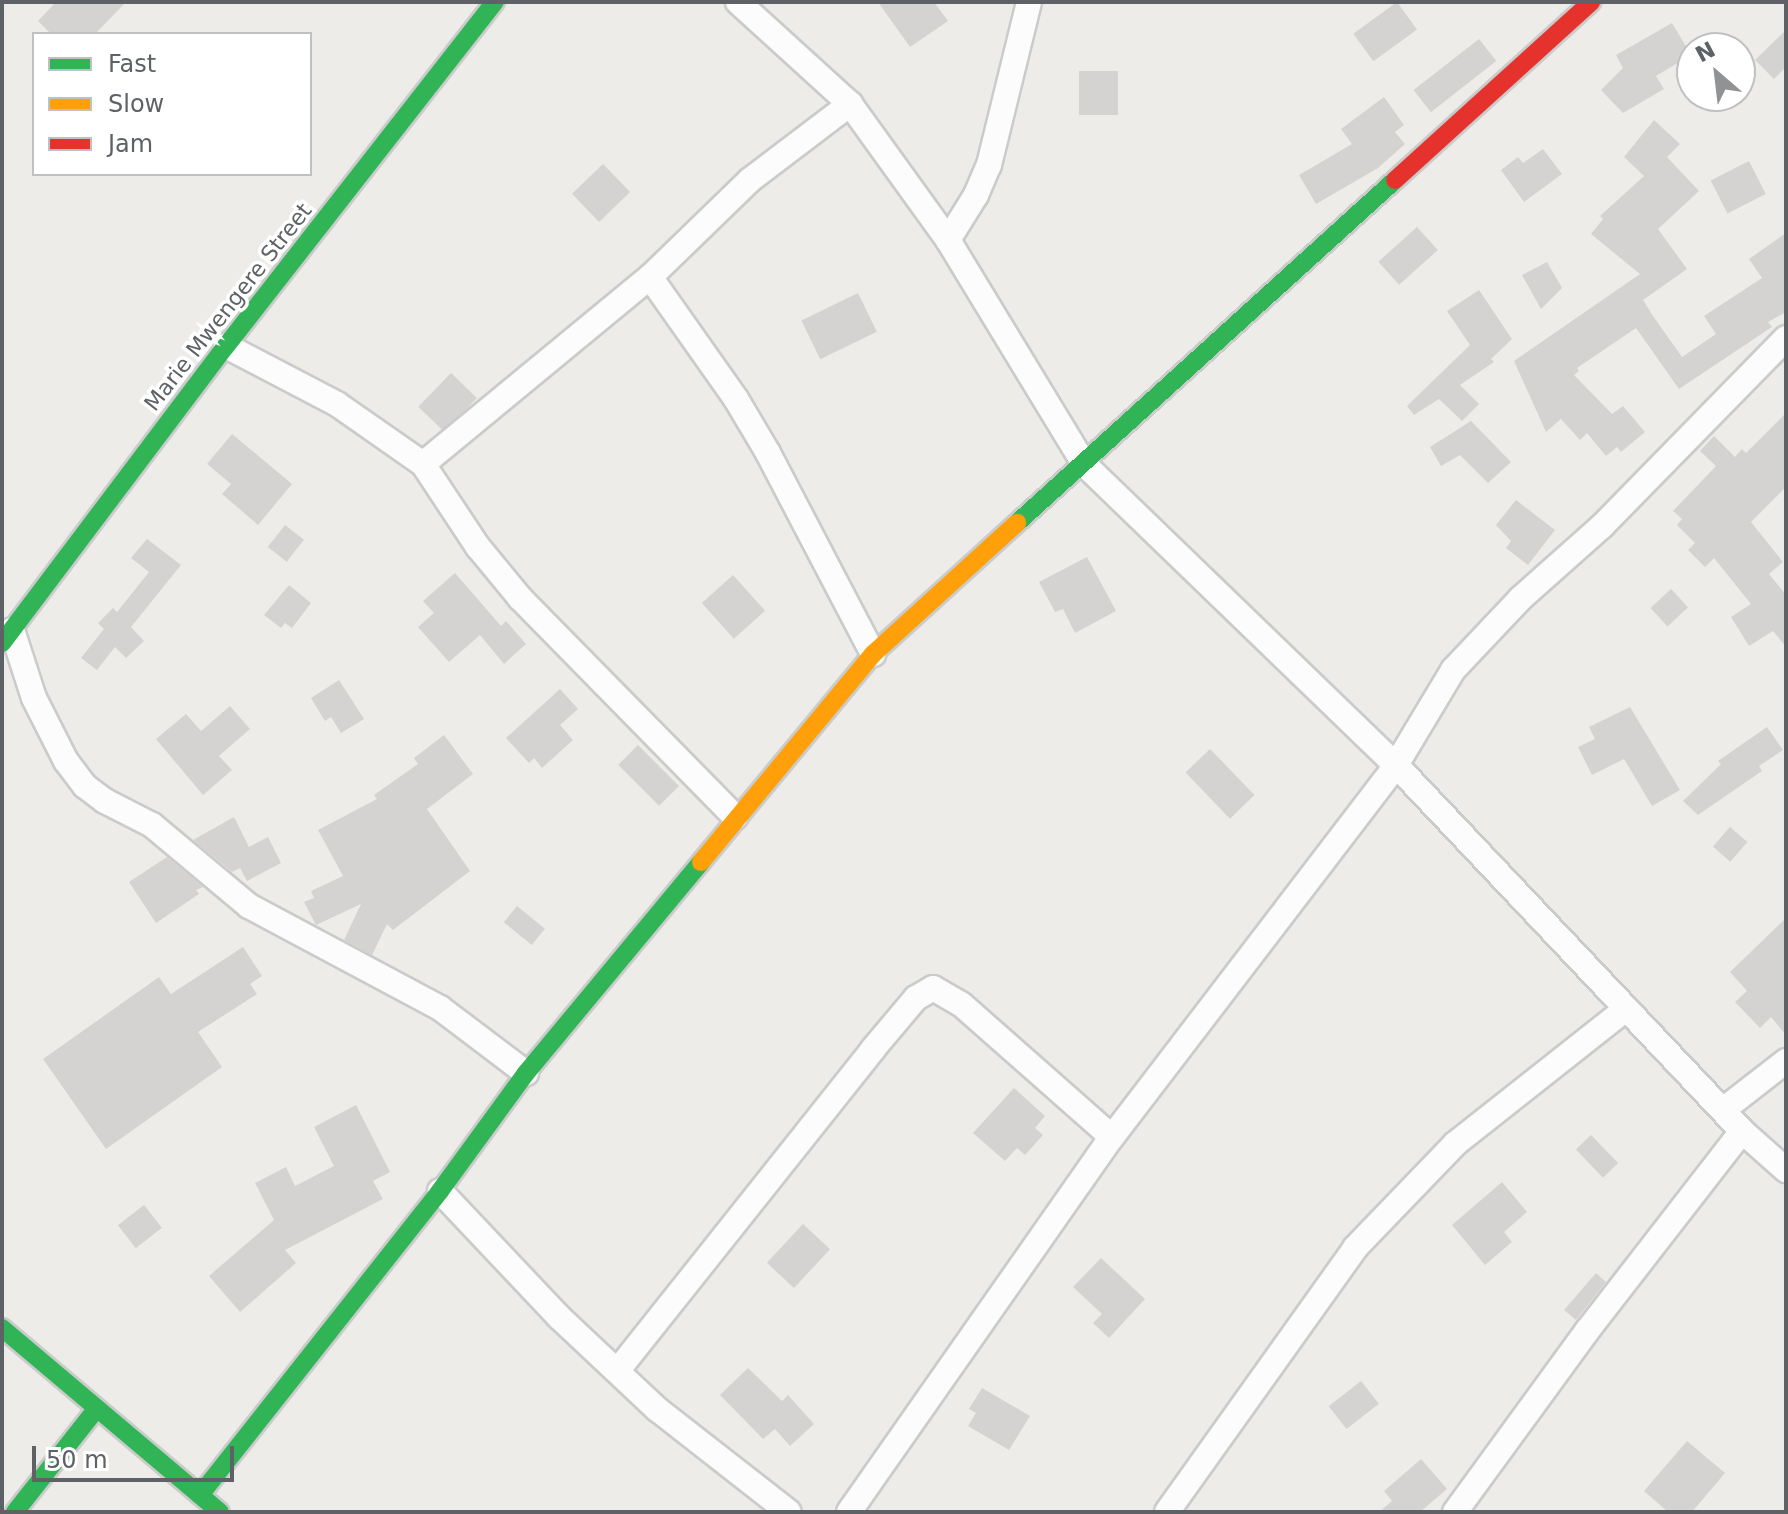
<!DOCTYPE html>
<style>
body{margin:0}
#map{position:relative;width:1788px;height:1514px;overflow:hidden;background:#eeece9;font-family:"DejaVu Sans",sans-serif}
div>[style]{position:absolute}
.building>*{inset:0;background:#d5d3d2;transform-origin:0 0}
.roads{filter:drop-shadow(2px 0 #cacbcb) drop-shadow(-2px 0 #cacbcb) drop-shadow(0 2px #cacbcb) drop-shadow(0 -2px #cacbcb)}
.street>*{height:24px;margin:-12px;padding:0 12px;transform-origin:12px;border-radius:12px;background:#fcfcfc}
.fast>*{height:18px;margin:-9px;padding:0 9px;transform-origin:9px;border-radius:9px;background:#30b455}
.slow>*{height:18px;margin:-9px;padding:0 9px;transform-origin:9px;border-radius:9px;background:#ff9f0a}
.jam>*{height:18px;margin:-9px;padding:0 9px;transform-origin:9px;border-radius:9px;background:#e5322d}
span{translate:-50% -50%;white-space:nowrap;text-align:center;line-height:1.15;-webkit-text-stroke:7px #fff;paint-order:stroke}
.street-label{font-size:22px;color:#5e6266}
.frame{position:absolute;inset:0;border:4px solid #5e6266;pointer-events:none}
.legend{position:absolute;left:32px;top:32px;width:280px;height:144px;box-sizing:border-box;background:#fff;border:2px solid #bfc0c2;margin:0;padding:10px 14px;list-style:none;font-size:24px;color:#5e6266}
.legend li{display:flex;align-items:center;gap:16px;height:40px}
.legend b{width:40px;border:2px solid #bfc0c2}
.north{position:absolute;left:1676px;top:32px;width:80px;height:80px;box-sizing:border-box;background:#fff;border:2px solid #bfc0c2;border-radius:50%;rotate:332deg;font-size:22px;font-weight:700;line-height:32px;text-align:center;color:#5e6266}
.north::after{content:'';display:block;margin:auto;width:28px;height:36px;background:#909294;clip-path:polygon(50% 0,100% 100%,50% 72%,0 100%)}
.scale{position:absolute;left:32px;top:1446px;width:202px;height:36px;box-sizing:border-box;border:4px solid #5e6266;border-top:0;padding-left:10px;font-size:24px;line-height:28px;white-space:nowrap;color:#5e6266;-webkit-text-stroke:6px #fff;paint-order:stroke}
</style>
<div id="map">
<div class="building">
<div style="clip-path:polygon(56px 2px,126px 2px,95px 34px,51px 34px,38px 21px)"></div>
<div style="clip-path:polygon(878px 2px,934px 2px,948px 21px,910px 47px)"></div>
<div style="left:1397px;top:2px;width:34px;height:54px;rotate:54deg"></div>
<div style="clip-path:polygon(1672px 23px,1691px 55px,1656px 76px,1664px 89px,1623px 113px,1601px 90px,1623px 68px,1616px 55px)"></div>
<div style="clip-path:polygon(1786px 30px,1786px 67px,1774px 79px,1755px 60px)"></div>
<div style="left:1479px;top:39px;width:28px;height:83px;rotate:52deg"></div>
<div style="left:1079px;top:71px;width:39px;height:44px"></div>
<div style="clip-path:polygon(1384px 97px,1404px 125px,1395px 132px,1405px 144px,1378px 168px,1316px 204px,1299px 175px,1352px 144px,1341px 129px)"></div>
<div style="clip-path:polygon(1654px 120px,1680px 144px,1667px 157px,1699px 191px,1658px 229px,1687px 269px,1643px 300px,1653px 316px,1682px 357px,1716px 334px,1704px 316px,1762px 278px,1749px 259px,1786px 233px,1786px 312px,1768px 322px,1772px 327px,1679px 389px,1636px 328px,1577px 368px,1579px 371px,1574px 375px,1612px 414px,1623px 406px,1645px 432px,1621px 452px,1617px 447px,1606px 456px,1587px 433px,1580px 440px,1561px 419px,1546px 432px,1514px 361px,1640px 274px,1591px 234px,1603px 219px,1600px 216px,1644px 176px,1624px 157px)"></div>
<div style="clip-path:polygon(1543px 149px,1562px 174px,1524px 202px,1501px 170px,1518px 157px,1523px 163px)"></div>
<div style="left:1749px;top:161px;width:37px;height:43px;rotate:63deg"></div>
<div style="left:603px;top:164px;width:39px;height:43px;rotate:46deg"></div>
<div style="left:1417px;top:227px;width:31px;height:52px;rotate:48deg"></div>
<div style="clip-path:polygon(1547px 262px,1562px 288px,1541px 309px,1522px 275px)"></div>
<div style="clip-path:polygon(1479px 290px,1512px 339px,1491px 359px,1494px 362px,1460px 385px,1479px 404px,1462px 421px,1439px 399px,1414px 415px,1407px 406px,1470px 345px,1447px 311px)"></div>
<div style="left:858px;top:293px;width:43px;height:63px;rotate:64deg"></div>
<div style="left:451px;top:373px;width:36px;height:47px;rotate:44deg"></div>
<div style="clip-path:polygon(1786px 413px,1786px 487px,1751px 522px,1783px 562px,1769px 574px,1786px 595px,1786px 647px,1773px 631px,1749px 646px,1731px 617px,1751px 604px,1714px 558px,1705px 567px,1688px 550px,1695px 543px,1677px 525px,1682px 519px,1673px 511px,1716px 466px,1700px 451px,1714px 436px,1735px 457px,1742px 449px,1746px 453px)"></div>
<div style="clip-path:polygon(1471px 421px,1511px 462px,1488px 483px,1460px 455px,1441px 466px,1430px 447px)"></div>
<div style="clip-path:polygon(232px 434px,292px 484px,258px 525px,222px 494px,231px 484px,207px 464px)"></div>
<div style="clip-path:polygon(1516px 500px,1555px 530px,1528px 565px,1506px 548px,1511px 541px,1496px 525px)"></div>
<div style="left:285px;top:525px;width:24px;height:28px;rotate:38deg"></div>
<div style="clip-path:polygon(147px 539px,181px 565px,131px 627px,144px 641px,126px 658px,115px 647px,97px 670px,81px 658px,104px 629px,98px 623px,113px 608px,117px 612px,149px 572px,131px 558px)"></div>
<div style="clip-path:polygon(1087px 557px,1116px 611px,1075px 633px,1063px 609px,1055px 612px,1039px 582px)"></div>
<div style="clip-path:polygon(455px 573px,501px 626px,506px 621px,526px 644px,504px 664px,480px 635px,449px 662px,418px 627px,434px 613px,423px 601px)"></div>
<div style="left:733px;top:575px;width:48px;height:42px;rotate:48deg"></div>
<div style="clip-path:polygon(289px 585px,311px 603px,292px 628px,285px 623px,281px 628px,264px 615px)"></div>
<div style="left:1671px;top:589px;width:25px;height:28px;rotate:47deg"></div>
<div style="clip-path:polygon(339px 680px,364px 719px,341px 733px,331px 717px,325px 721px,311px 698px)"></div>
<div style="clip-path:polygon(560px 689px,578px 709px,560px 725px,573px 740px,542px 768px,534px 758px,529px 763px,506px 738px)"></div>
<div style="clip-path:polygon(230px 706px,250px 729px,219px 756px,232px 770px,203px 795px,156px 739px,186px 714px,201px 731px)"></div>
<div style="clip-path:polygon(1630px 707px,1680px 790px,1652px 806px,1624px 759px,1592px 775px,1578px 747px,1595px 739px,1589px 727px)"></div>
<div style="clip-path:polygon(1767px 727px,1783px 750px,1759px 766px,1762px 771px,1698px 815px,1683px 801px,1721px 764px,1718px 761px)"></div>
<div style="clip-path:polygon(444px 735px,473px 774px,427px 809px,470px 871px,393px 930px,387px 924px,372px 955px,344px 940px,361px 904px,316px 925px,304px 902px,314px 898px,311px 891px,343px 876px,318px 830px,377px 799px,374px 795px,418px 764px,414px 758px)"></div>
<div style="left:638px;top:745px;width:58px;height:28px;rotate:45deg"></div>
<div style="left:1210px;top:749px;width:64px;height:34px;rotate:46deg"></div>
<div style="clip-path:polygon(234px 817px,249px 847px,268px 837px,281px 863px,247px 881px,240px 868px,232px 872px,193px 840px)"></div>
<div style="left:1730px;top:827px;width:23px;height:26px;rotate:41deg"></div>
<div style="clip-path:polygon(167px 857px,203px 887px,196px 890px,199px 894px,156px 923px,129px 882px)"></div>
<div style="left:517px;top:906px;width:36px;height:21px;rotate:39deg"></div>
<div style="clip-path:polygon(1786px 918px,1786px 1035px,1771px 1017px,1760px 1028px,1735px 1002px,1747px 991px,1730px 972px)"></div>
<div style="clip-path:polygon(243px 947px,262px 976px,250px 984px,257px 994px,198px 1032px,222px 1067px,106px 1149px,43px 1059px,159px 977px,171px 994px)"></div>
<div style="clip-path:polygon(1014px 1088px,1045px 1116px,1035px 1128px,1043px 1135px,1025px 1155px,1017px 1148px,1005px 1161px,973px 1133px)"></div>
<div style="clip-path:polygon(356px 1105px,390px 1172px,373px 1181px,383px 1199px,285px 1250px,296px 1263px,240px 1312px,209px 1276px,274px 1220px,255px 1183px,286px 1167px,295px 1186px,334px 1166px,314px 1127px)"></div>
<div style="left:1591px;top:1135px;width:39px;height:21px;rotate:46deg"></div>
<div style="clip-path:polygon(1502px 1182px,1527px 1212px,1504px 1232px,1512px 1242px,1485px 1265px,1452px 1225px)"></div>
<div style="left:144px;top:1205px;width:29px;height:33px;rotate:52deg"></div>
<div style="left:803px;top:1224px;width:37px;height:53px;rotate:43deg"></div>
<div style="clip-path:polygon(1101px 1258px,1145px 1299px,1109px 1338px,1093px 1323px,1102px 1314px,1073px 1287px)"></div>
<div style="clip-path:polygon(1596px 1273px,1606px 1282px,1576px 1320px,1564px 1310px)"></div>
<div style="clip-path:polygon(748px 1368px,782px 1401px,788px 1395px,814px 1424px,790px 1446px,775px 1429px,763px 1439px,720px 1395px)"></div>
<div style="left:1361px;top:1381px;width:29px;height:41px;rotate:52deg"></div>
<div style="clip-path:polygon(982px 1388px,1030px 1416px,1009px 1450px,968px 1426px,976px 1413px,969px 1409px)"></div>
<div style="clip-path:polygon(1687px 1441px,1725px 1473px,1692px 1512px,1668px 1512px,1644px 1491px)"></div>
<div style="clip-path:polygon(1421px 1459px,1447px 1489px,1420px 1512px,1379px 1512px,1392px 1501px,1384px 1491px)"></div>
</div>
<div class="roads">
<div class="street">
<div style="left:738px;top:2px;width:151px;rotate:42.3deg"></div>
<div style="left:850px;top:104px;width:168px;rotate:54.2deg"></div>
<div style="left:948px;top:240px;width:262px;rotate:58.7deg"></div>
<div style="left:1084px;top:464px;width:434px;rotate:44deg"></div>
<div style="left:1396px;top:765px;width:504px;rotate:46.61deg"></div>
<div style="left:1742px;top:1131px;width:59px;rotate:41.6deg"></div>
<div style="left:948px;top:240px;width:53px;rotate:-58.1deg"></div>
<div style="left:976px;top:195px;width:33px;rotate:-67deg"></div>
<div style="left:989px;top:165px;width:168px;rotate:-76.2deg"></div>
<div style="left:650px;top:277px;width:149px;rotate:54.8deg"></div>
<div style="left:736px;top:399px;width:63px;rotate:59.3deg"></div>
<div style="left:768px;top:453px;width:227px;rotate:62.4deg"></div>
<div style="left:226px;top:346px;width:125px;rotate:27.6deg"></div>
<div style="left:337px;top:404px;width:105px;rotate:34.9deg"></div>
<div style="left:423px;top:464px;width:100px;rotate:56.5deg"></div>
<div style="left:478px;top:547px;width:66px;rotate:50.5deg"></div>
<div style="left:520px;top:598px;width:307px;rotate:45.5deg"></div>
<div style="left:423px;top:464px;width:294px;rotate:-39.5deg"></div>
<div style="left:650px;top:277px;width:139px;rotate:-44.1deg"></div>
<div style="left:750px;top:180px;width:126px;rotate:-37.2deg"></div>
<div style="left:12px;top:630px;width:71px;rotate:72.1deg"></div>
<div style="left:34px;top:698px;width:71px;rotate:63.1deg"></div>
<div style="left:66px;top:761px;width:31px;rotate:53deg"></div>
<div style="left:85px;top:786px;width:25px;rotate:37deg"></div>
<div style="left:105px;top:801px;width:53px;rotate:27.1deg"></div>
<div style="left:152px;top:825px;width:126px;rotate:39.9deg"></div>
<div style="left:249px;top:906px;width:217px;rotate:28.1deg"></div>
<div style="left:440px;top:1008px;width:108px;rotate:37.1deg"></div>
<div style="left:1723px;top:1110px;width:80px;rotate:-37.9deg"></div>
<div style="left:440px;top:1191px;width:173px;rotate:46.6deg"></div>
<div style="left:559px;top:1317px;width:134px;rotate:43.2deg"></div>
<div style="left:657px;top:1409px;width:167px;rotate:38deg"></div>
<div style="left:618px;top:1370px;width:410px;rotate:-51.5deg"></div>
<div style="left:873px;top:1049px;width:67px;rotate:-49.9deg"></div>
<div style="left:916px;top:998px;width:20px;rotate:-30deg"></div>
<div style="left:933px;top:988px;width:32px;rotate:30deg"></div>
<div style="left:961px;top:1004px;width:201px;rotate:41.4deg"></div>
<div style="left:849px;top:1512px;width:458px;rotate:-55deg"></div>
<div style="left:1112px;top:1137px;width:468px;rotate:-52.6deg"></div>
<div style="left:1396px;top:765px;width:111px;rotate:-59deg"></div>
<div style="left:1453px;top:670px;width:99px;rotate:-46.6deg"></div>
<div style="left:1521px;top:598px;width:108px;rotate:-41.6deg"></div>
<div style="left:1602px;top:526px;width:263px;rotate:-45.6deg"></div>
<div style="left:1167px;top:1512px;width:324px;rotate:-54.5deg"></div>
<div style="left:1355px;top:1248px;width:144px;rotate:-46.1deg"></div>
<div style="left:1455px;top:1144px;width:218px;rotate:-38.3deg"></div>
<div style="left:1455px;top:1512px;width:224px;rotate:-53.9deg"></div>
<div style="left:1587px;top:1331px;width:253px;rotate:-52.2deg"></div>
</div>
<div class="fast">
<div style="left:1017px;top:523px;width:510px;rotate:-42.22deg"></div>
<div style="left:2px;top:643px;width:372px;rotate:-53deg"></div>
<div style="left:226px;top:346px;width:437px;rotate:-52deg"></div>
<div style="left:2px;top:1328px;width:285px;rotate:40.2deg"></div>
<div style="left:200px;top:1495px;width:387px;rotate:-51.7deg"></div>
<div style="left:440px;top:1191px;width:146px;rotate:-53.9deg"></div>
<div style="left:526px;top:1073px;width:274px;rotate:-50.3deg"></div>
<div style="left:15px;top:1512px;width:132px;rotate:-51.7deg"></div>
</div>
<div class="slow">
<div style="left:701px;top:862px;width:270px;rotate:-50.4deg"></div>
<div style="left:873px;top:654px;width:195px;rotate:-42.3deg"></div>
</div>
<div class="jam">
<div style="left:1395px;top:180px;width:265px;rotate:-42.2deg"></div>
</div>
</div>
<div class="street-label">
<span style="left:228px;top:307px;rotate:-52deg">Marie Mwengere Street</span>
</div>
<div class="frame"></div>
<ul class="legend">
<li><b style="height:10px;background:#30b455"></b>Fast</li>
<li><b style="height:10px;background:#ff9f0a"></b>Slow</li>
<li><b style="height:10px;background:#e5322d"></b>Jam</li>
</ul>
<div class="north">N</div>
<div class="scale">50 m</div>
</div>
